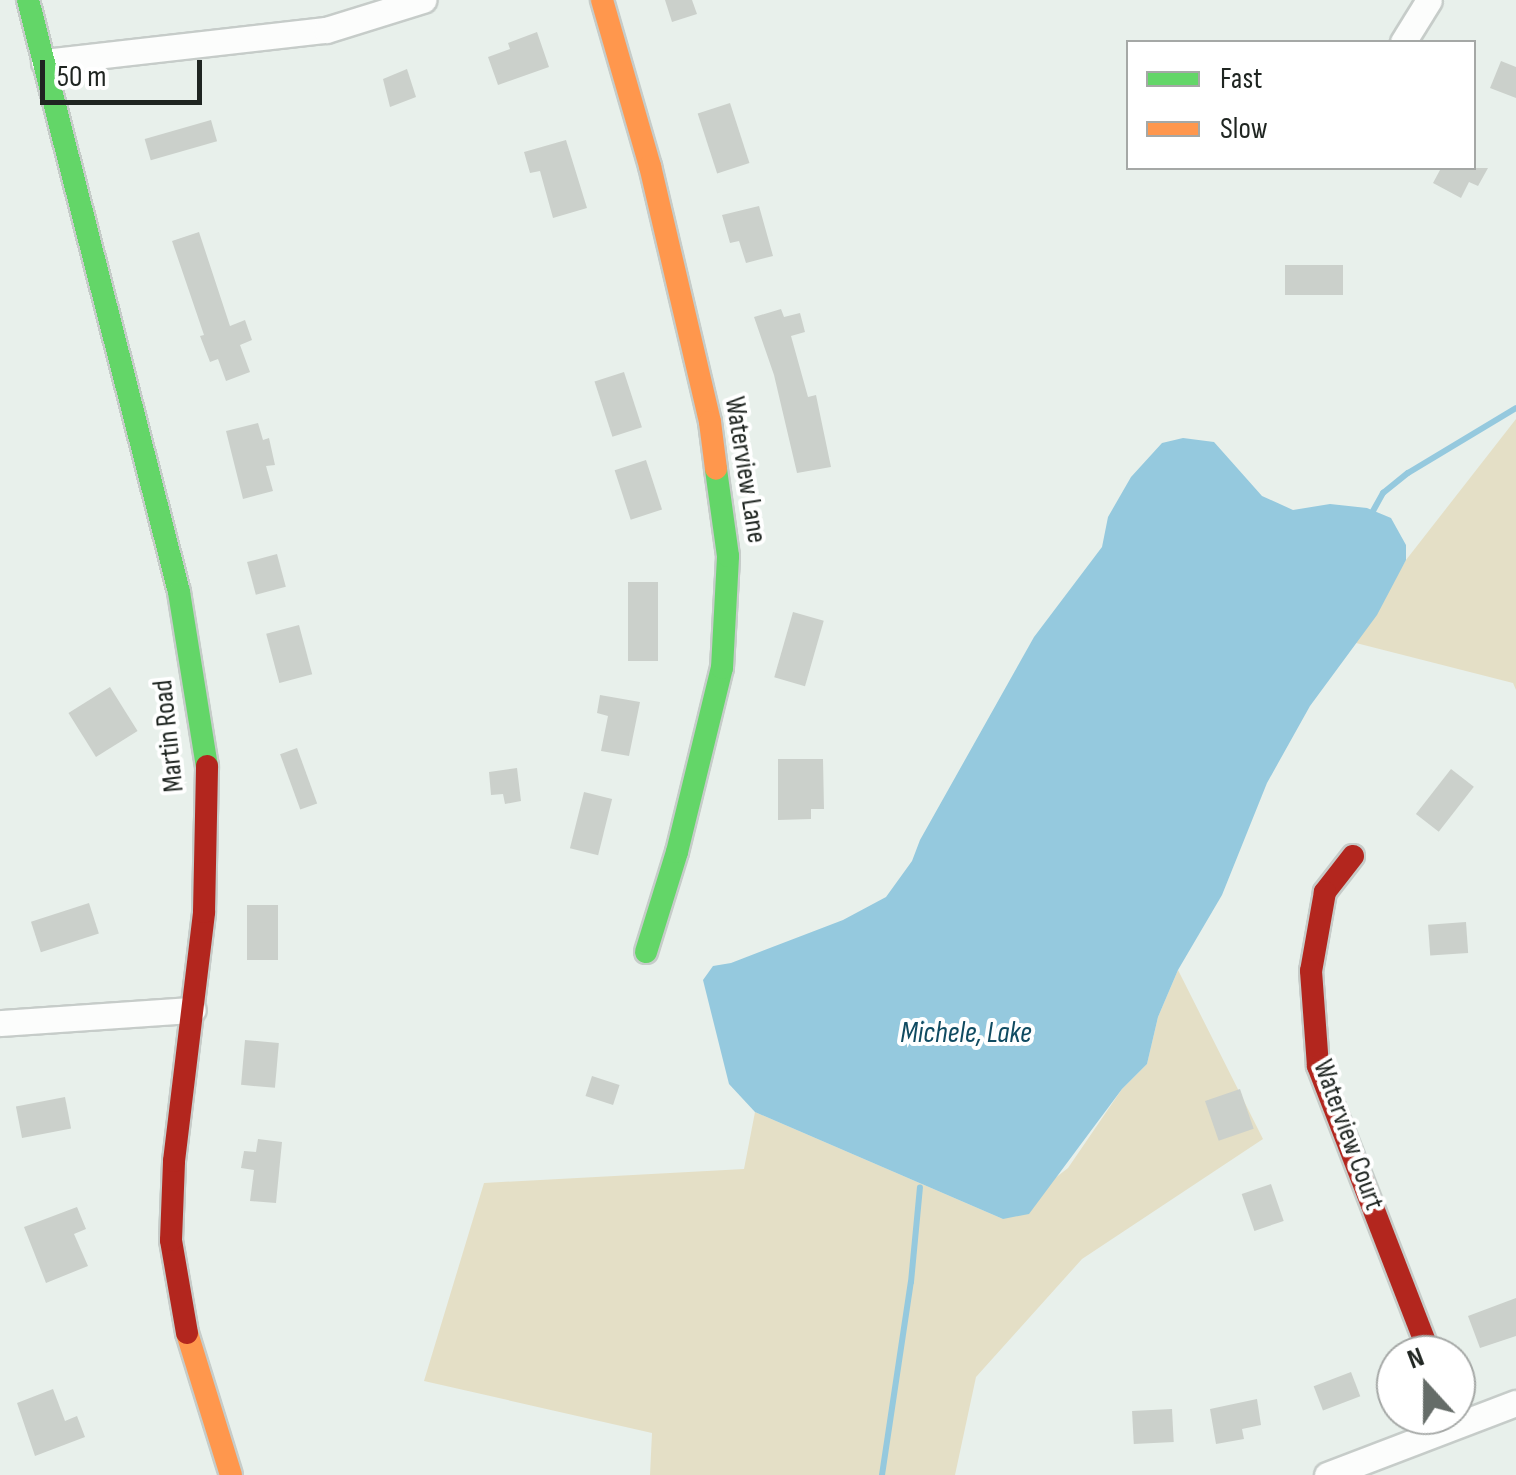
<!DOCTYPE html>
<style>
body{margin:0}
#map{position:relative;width:1516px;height:1475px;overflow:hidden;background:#e8f0eb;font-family:"Sofia Sans Condensed",sans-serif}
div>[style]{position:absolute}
.green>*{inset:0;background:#e4dfc6}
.water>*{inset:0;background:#95c9de}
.stream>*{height:6px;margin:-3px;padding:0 3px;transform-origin:3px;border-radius:3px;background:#95c9de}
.building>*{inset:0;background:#cbd0cb;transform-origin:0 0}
.roads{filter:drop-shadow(2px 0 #c6ccc9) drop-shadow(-2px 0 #c6ccc9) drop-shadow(0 2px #c6ccc9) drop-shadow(0 -2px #c6ccc9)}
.street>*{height:25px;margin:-12.5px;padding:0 12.5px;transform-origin:12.5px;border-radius:12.5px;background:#fcfdfc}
.fast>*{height:22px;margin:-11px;padding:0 11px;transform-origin:11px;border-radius:11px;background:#63d668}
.slow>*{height:22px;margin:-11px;padding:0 11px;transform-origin:11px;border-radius:11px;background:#ff974d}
.jam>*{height:22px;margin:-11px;padding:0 11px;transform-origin:11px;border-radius:11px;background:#b3261e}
span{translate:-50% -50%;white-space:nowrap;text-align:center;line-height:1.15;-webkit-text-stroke:8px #fff;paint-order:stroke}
.street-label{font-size:28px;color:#1f2521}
.water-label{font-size:30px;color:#104b61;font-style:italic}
.legend{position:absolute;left:1126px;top:40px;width:350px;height:130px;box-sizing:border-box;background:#fff;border:2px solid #a5a8a6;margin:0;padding:12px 18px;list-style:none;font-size:30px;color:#1f2521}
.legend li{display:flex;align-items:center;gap:20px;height:50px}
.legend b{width:50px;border:2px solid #a5a8a6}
.north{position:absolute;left:1376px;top:1335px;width:100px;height:100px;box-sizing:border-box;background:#fff;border:2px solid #a5a8a6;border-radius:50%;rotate:339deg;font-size:28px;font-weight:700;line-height:40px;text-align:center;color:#1f2521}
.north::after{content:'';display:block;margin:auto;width:35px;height:45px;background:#656c68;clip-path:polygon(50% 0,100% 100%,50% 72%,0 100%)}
.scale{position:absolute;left:40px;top:60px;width:162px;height:45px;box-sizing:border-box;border:5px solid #1f2521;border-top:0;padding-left:12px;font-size:30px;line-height:35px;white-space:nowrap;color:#1f2521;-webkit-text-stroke:8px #fff;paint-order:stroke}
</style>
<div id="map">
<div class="green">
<div style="clip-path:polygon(1516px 419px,1516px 690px,1513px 683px,1356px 643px,1406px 560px)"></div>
<div style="clip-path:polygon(1178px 970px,1263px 1139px,1082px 1259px,976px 1377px,955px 1475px,650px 1475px,652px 1433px,424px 1381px,484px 1183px,744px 1169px,755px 1112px,1003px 1219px,1068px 1168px,1122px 1089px,1147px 1064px,1158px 1017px)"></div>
</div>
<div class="water">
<div style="clip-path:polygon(1183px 438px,1214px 442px,1262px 496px,1293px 510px,1330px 504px,1367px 508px,1391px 518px,1406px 545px,1406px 560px,1377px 615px,1310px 706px,1267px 783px,1222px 895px,1178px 970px,1158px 1017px,1147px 1064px,1122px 1089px,1029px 1214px,1003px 1219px,755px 1112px,729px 1084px,703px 980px,713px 966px,731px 963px,843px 920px,886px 897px,912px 861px,920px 840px,1034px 637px,1102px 547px,1108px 517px,1131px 477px,1162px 443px)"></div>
</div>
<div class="stream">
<div style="left:1373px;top:511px;width:21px;rotate:-61deg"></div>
<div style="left:1383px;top:493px;width:32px;rotate:-39deg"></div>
<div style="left:1408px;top:473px;width:126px;rotate:-31deg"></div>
<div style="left:882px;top:1475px;width:195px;rotate:-81.5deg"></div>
<div style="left:911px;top:1282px;width:95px;rotate:-84.6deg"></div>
</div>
<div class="building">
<div style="clip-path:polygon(665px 0,692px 0,697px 14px,672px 22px)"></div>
<div style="clip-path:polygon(537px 32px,549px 67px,498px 85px,488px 57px,510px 49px,508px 43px)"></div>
<div style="clip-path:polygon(1501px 61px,1516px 67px,1516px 98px,1490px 88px)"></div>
<div style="clip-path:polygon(407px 69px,416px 97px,390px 107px,383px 79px)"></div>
<div style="left:730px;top:103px;width:63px;height:34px;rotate:72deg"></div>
<div style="left:211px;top:120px;width:22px;height:69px;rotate:74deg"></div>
<div style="clip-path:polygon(566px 140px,587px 208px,553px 218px,540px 171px,530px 173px,524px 152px)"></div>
<div style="clip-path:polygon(1435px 168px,1488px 168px,1478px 186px,1469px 182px,1461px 198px,1433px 183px,1440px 170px)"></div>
<div style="clip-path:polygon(759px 206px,773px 256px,746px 263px,739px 241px,730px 243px,722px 215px)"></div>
<div style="clip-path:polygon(199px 232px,230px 326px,245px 320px,252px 340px,240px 345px,250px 372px,226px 381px,218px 359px,210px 362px,200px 336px,204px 335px,172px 241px)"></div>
<div style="left:1285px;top:265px;width:58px;height:30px"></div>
<div style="clip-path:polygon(781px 309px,784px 317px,800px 313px,805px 332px,791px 336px,808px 397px,816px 395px,831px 467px,797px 473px,774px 375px,754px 317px)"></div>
<div style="left:624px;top:372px;width:58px;height:31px;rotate:72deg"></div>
<div style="clip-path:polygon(258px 423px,263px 440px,269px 438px,275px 465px,266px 466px,273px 491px,243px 499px,226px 431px)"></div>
<div style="left:646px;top:460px;width:52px;height:33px;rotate:72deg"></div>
<div style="left:277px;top:554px;width:34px;height:31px;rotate:75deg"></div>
<div style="left:628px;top:582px;width:30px;height:79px"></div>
<div style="left:793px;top:612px;width:32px;height:68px;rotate:16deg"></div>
<div style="left:299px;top:625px;width:51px;height:34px;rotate:75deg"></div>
<div style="left:110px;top:687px;width:52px;height:49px;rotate:58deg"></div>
<div style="clip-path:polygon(600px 695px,640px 702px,629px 756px,601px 751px,608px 716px,597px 713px)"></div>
<div style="left:297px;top:748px;width:59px;height:18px;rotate:70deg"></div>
<div style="clip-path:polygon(778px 759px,823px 759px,824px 809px,811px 809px,811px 819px,778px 820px)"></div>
<div style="clip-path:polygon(517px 768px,521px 801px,505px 804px,503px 794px,491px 795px,489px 772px)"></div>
<div style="left:1451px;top:769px;width:29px;height:57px;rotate:38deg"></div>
<div style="left:584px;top:792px;width:29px;height:58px;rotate:14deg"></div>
<div style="left:89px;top:903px;width:32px;height:61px;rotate:72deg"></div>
<div style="left:278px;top:905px;width:55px;height:31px;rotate:90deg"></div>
<div style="left:1466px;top:922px;width:31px;height:38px;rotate:86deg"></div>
<div style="left:245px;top:1040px;width:34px;height:45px;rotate:5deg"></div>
<div style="left:592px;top:1076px;width:29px;height:21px;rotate:18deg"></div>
<div style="left:1240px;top:1089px;width:42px;height:37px;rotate:71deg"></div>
<div style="left:65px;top:1097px;width:32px;height:50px;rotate:79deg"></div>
<div style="clip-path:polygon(258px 1139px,282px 1142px,276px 1203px,250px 1201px,254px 1170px,241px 1168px,244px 1151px,256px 1152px)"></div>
<div style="left:1271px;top:1184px;width:39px;height:31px;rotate:71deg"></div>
<div style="clip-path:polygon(77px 1207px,86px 1229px,74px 1234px,88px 1266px,46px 1283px,24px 1227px)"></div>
<div style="clip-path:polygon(1516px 1298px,1516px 1336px,1480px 1348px,1468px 1316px)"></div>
<div style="left:1351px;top:1372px;width:26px;height:40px;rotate:69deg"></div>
<div style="clip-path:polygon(53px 1389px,65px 1421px,77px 1416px,85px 1437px,35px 1456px,17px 1403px)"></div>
<div style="clip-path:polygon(1257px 1399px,1261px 1425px,1242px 1429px,1244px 1439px,1216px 1444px,1210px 1409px)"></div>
<div style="left:1172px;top:1409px;width:33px;height:40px;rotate:87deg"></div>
</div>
<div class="roads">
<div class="street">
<div style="left:1403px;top:42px;width:49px;rotate:-58.2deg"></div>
<div style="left:44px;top:62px;width:284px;rotate:-6.5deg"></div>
<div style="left:326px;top:30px;width:102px;rotate:-17.2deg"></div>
<div style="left:0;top:1023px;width:193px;rotate:-3.9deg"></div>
<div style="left:1327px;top:1475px;width:202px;rotate:-20.9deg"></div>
</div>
<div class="fast">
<div style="left:28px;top:0;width:611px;rotate:75.69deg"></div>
<div style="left:179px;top:592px;width:176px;rotate:80.9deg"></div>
<div style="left:646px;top:952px;width:105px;rotate:-72.8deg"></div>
<div style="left:677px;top:852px;width:189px;rotate:-76.3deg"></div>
<div style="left:722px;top:668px;width:112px;rotate:-86.9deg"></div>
<div style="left:728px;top:556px;width:88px;rotate:-97.9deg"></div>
</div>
<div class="slow">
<div style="left:602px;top:0;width:173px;rotate:73.9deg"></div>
<div style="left:650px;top:166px;width:263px;rotate:76.8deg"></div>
<div style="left:710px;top:422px;width:47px;rotate:82.7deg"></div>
<div style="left:187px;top:1333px;width:149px;rotate:72.8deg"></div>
</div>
<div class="jam">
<div style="left:1353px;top:856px;width:46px;rotate:127.9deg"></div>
<div style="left:1325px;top:892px;width:80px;rotate:100deg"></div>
<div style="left:1311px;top:971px;width:95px;rotate:85.8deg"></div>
<div style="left:1318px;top:1066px;width:310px;rotate:68.8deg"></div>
<div style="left:187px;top:1333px;width:94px;rotate:-99.8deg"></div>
<div style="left:171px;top:1240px;width:79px;rotate:-87.8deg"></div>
<div style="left:174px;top:1161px;width:251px;rotate:-83.1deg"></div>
<div style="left:204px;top:912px;width:146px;rotate:-88.8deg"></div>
</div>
</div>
<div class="street-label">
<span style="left:745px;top:470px;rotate:81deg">Waterview Lane</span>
<span style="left:169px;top:736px;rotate:-96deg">Martin Road</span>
<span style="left:1348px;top:1135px;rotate:70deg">Waterview Court</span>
</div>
<div class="water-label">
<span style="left:966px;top:1033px">Michele, Lake</span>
</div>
<ul class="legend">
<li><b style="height:12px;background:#63d668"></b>Fast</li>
<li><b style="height:12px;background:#ff974d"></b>Slow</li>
</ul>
<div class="north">N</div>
<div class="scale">50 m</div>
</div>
